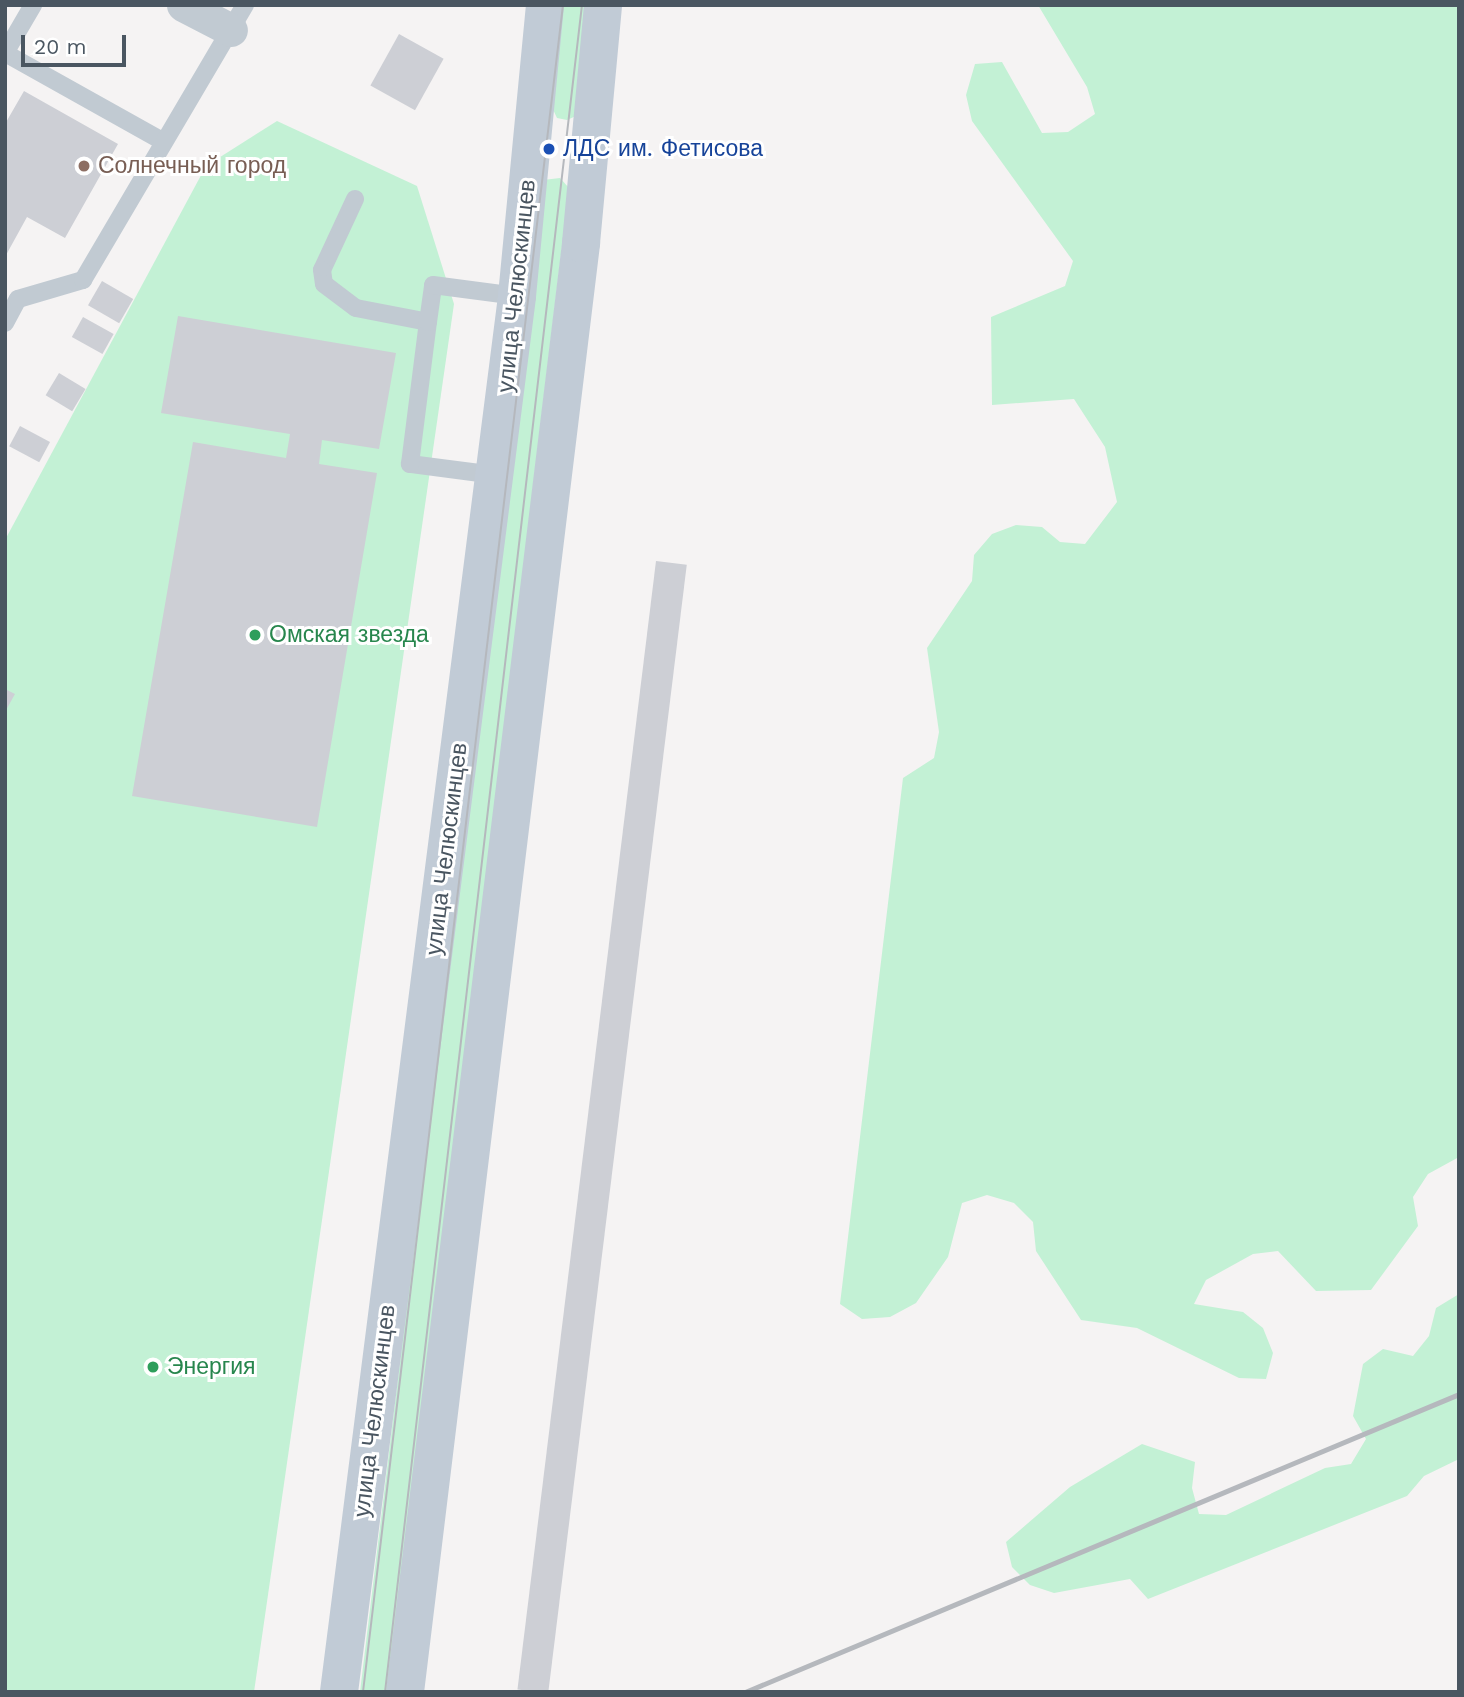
<!DOCTYPE html>
<meta charset="utf-8">
<style>
body{margin:0}
#map{position:relative;width:1464px;height:1697px;overflow:hidden;background:#f5f3f3;font-family:"Work Sans",sans-serif}
div>[style]{position:absolute}
.green>*{inset:0;background:#c3f1d5}
.building>*{inset:0;background:#cdcfd5;transform-origin:0 0}
.lane>*{height:18px;margin:-9px;padding:0 9px;transform-origin:9px;border-radius:9px;background:#c1cad2}
.street>*{height:33px;margin:-16.5px;padding:0 16.5px;transform-origin:16.5px;border-radius:16.5px;background:#c1cad2}
.secondary>*{height:38px;margin:-19px;padding:0 19px;transform-origin:19px;border-radius:19px;background:#c1cbd6}
.tram>*{height:2px;margin:-1px;padding:0 1px;transform-origin:1px;border-radius:1px;background:#b5b8bd}
.rail>*{height:5px;margin:-2.5px;padding:0 2.5px;transform-origin:2.5px;border-radius:2.5px;background:#b5b8bd}
.dots>*{width:19px;height:19px;translate:-50% -50%;box-sizing:border-box;border:4px solid #fff;border-radius:50%}
span{translate:-50% -50%;white-space:nowrap;text-align:center;line-height:1.15;-webkit-text-stroke:6px #fff;paint-order:stroke}
.transit-label{font-size:23px;color:#164399}
.left{translate:0 -50%;text-align:left}
.education-label{font-size:23px;color:#785e54}
.street-label{font-size:23px;color:#4a5661}
.leisure-label{font-size:23px;color:#27864d}
.frame{position:absolute;inset:0;border:7px solid #4a5661;pointer-events:none}
.scale{position:absolute;left:21px;top:35px;width:105px;height:32px;box-sizing:border-box;border:4px solid #4a5661;border-top:0;padding-left:9px;font-size:21px;line-height:24px;white-space:nowrap;color:#4a5661;-webkit-text-stroke:5px #fff;paint-order:stroke}
</style>
<div id="map">
<div class="green">
<div style="clip-path:polygon(559px 5px,587px 5px,576px 116px,567px 120px,557px 118px,550px 103px)"></div>
<div style="clip-path:polygon(1038px 5px,1459px 5px,1459px 1157px,1428px 1174px,1413px 1197px,1418px 1226px,1371px 1290px,1316px 1291px,1278px 1251px,1253px 1254px,1206px 1280px,1194px 1304px,1243px 1312px,1263px 1328px,1273px 1353px,1266px 1379px,1239px 1378px,1137px 1328px,1081px 1320px,1036px 1251px,1033px 1222px,1014px 1203px,987px 1195px,962px 1203px,948px 1257px,916px 1303px,890px 1317px,862px 1319px,840px 1304px,903px 778px,934px 758px,939px 732px,927px 648px,972px 581px,974px 555px,992px 534px,1016px 525px,1042px 527px,1060px 542px,1085px 544px,1117px 502px,1105px 447px,1074px 399px,992px 405px,991px 317px,1065px 286px,1073px 261px,972px 121px,966px 95px,975px 64px,1002px 62px,1042px 133px,1068px 132px,1095px 114px,1087px 87px)"></div>
<div style="clip-path:polygon(277px 121px,417px 186px,454px 304px,254px 1692px,5px 1692px,5px 540px,206px 166px)"></div>
<div style="clip-path:polygon(560px 178px,569px 188px,388px 1692px,360px 1692px,543px 180px)"></div>
<div style="clip-path:polygon(1459px 1294px,1459px 1459px,1424px 1476px,1407px 1496px,1148px 1599px,1130px 1579px,1054px 1593px,1030px 1585px,1012px 1567px,1006px 1542px,1070px 1487px,1142px 1444px,1195px 1462px,1192px 1488px,1199px 1514px,1226px 1515px,1325px 1468px,1351px 1464px,1366px 1439px,1353px 1416px,1363px 1364px,1383px 1349px,1413px 1356px,1429px 1336px,1436px 1308px)"></div>
</div>
<div class="building">
<div style="left:399px;top:34px;width:51px;height:59px;rotate:29deg"></div>
<div style="clip-path:polygon(24px 91px,118px 144px,65px 238px,27px 217px,5px 257px,5px 124px)"></div>
<div style="left:102px;top:281px;width:36px;height:28px;rotate:30deg"></div>
<div style="clip-path:polygon(178px 316px,396px 353px,379px 449px,322px 440px,319px 464px,377px 473px,317px 827px,132px 796px,193px 442px,286px 458px,290px 434px,161px 413px)"></div>
<div style="left:83px;top:317px;width:35px;height:23px;rotate:29deg"></div>
<div style="left:59px;top:373px;width:31px;height:26px;rotate:31deg"></div>
<div style="left:20px;top:426px;width:34px;height:23px;rotate:28deg"></div>
<div style="left:656px;top:561px;width:31px;height:1137px;rotate:7deg"></div>
<div style="clip-path:polygon(5px 689px,15px 694px,5px 712px)"></div>
</div>
<div class="lane">
<div style="left:5px;top:53px;width:182px;rotate:29.2deg"></div>
<div style="left:5px;top:53px;width:56px;rotate:-59.7deg"></div>
<div style="left:355px;top:199px;width:78px;rotate:114.9deg"></div>
<div style="left:322px;top:270px;width:14px;rotate:82deg"></div>
<div style="left:324px;top:284px;width:40px;rotate:37deg"></div>
<div style="left:356px;top:308px;width:73px;rotate:11deg"></div>
<div style="left:5px;top:323px;width:27px;rotate:-62deg"></div>
<div style="left:18px;top:299px;width:68px;rotate:-16.3deg"></div>
<div style="left:83px;top:280px;width:319px;rotate:-59.5deg"></div>
<div style="left:495px;top:475px;width:86px;rotate:-172.6deg"></div>
<div style="left:410px;top:464px;width:143px;rotate:-82.8deg"></div>
<div style="left:428px;top:322px;width:37px;rotate:-82deg"></div>
<div style="left:433px;top:285px;width:85px;rotate:7.5deg"></div>
</div>
<div class="street">
<div style="left:183px;top:5px;width:54px;rotate:27.5deg"></div>
</div>
<div class="secondary">
<div style="left:339px;top:1692px;width:1407px;rotate:-82.73deg"></div>
<div style="left:517px;top:296px;width:292px;rotate:-84.5deg"></div>
<div style="left:405px;top:1692px;width:1460px;rotate:-83.07deg"></div>
<div style="left:581px;top:243px;width:239px;rotate:-84.7deg"></div>
</div>
<div class="tram">
<div style="left:363px;top:1692px;width:1699px;rotate:-83.24deg"></div>
<div style="left:385px;top:1692px;width:1698px;rotate:-83.34deg"></div>
</div>
<div class="rail">
<div style="left:745px;top:1692px;width:774px;rotate:-22.65deg"></div>
</div>
<div class="dots">
<div style="left:549px;top:149px;background:#1a4fb4"></div>
<div style="left:84px;top:166px;background:#8d6e63"></div>
<div style="left:255px;top:635px;background:#2e9e5b"></div>
<div style="left:153px;top:1367px;background:#2e9e5b"></div>
</div>
<div class="transit-label">
<span class="left" style="left:563px;top:149px">ЛДС им. Фетисова</span>
</div>
<div class="education-label">
<span class="left" style="left:98px;top:166px">Солнечный город</span>
</div>
<div class="street-label">
<span style="left:517px;top:286px;rotate:-84deg">улица Челюскинцев</span>
<span style="left:447px;top:849px;rotate:-83deg">улица Челюскинцев</span>
<span style="left:375px;top:1411px;rotate:-83deg">улица Челюскинцев</span>
</div>
<div class="leisure-label">
<span class="left" style="left:269px;top:635px">Омская звезда</span>
<span class="left" style="left:167px;top:1367px">Энергия</span>
</div>
<div class="frame"></div>
<div class="scale">20 m</div>
</div>
